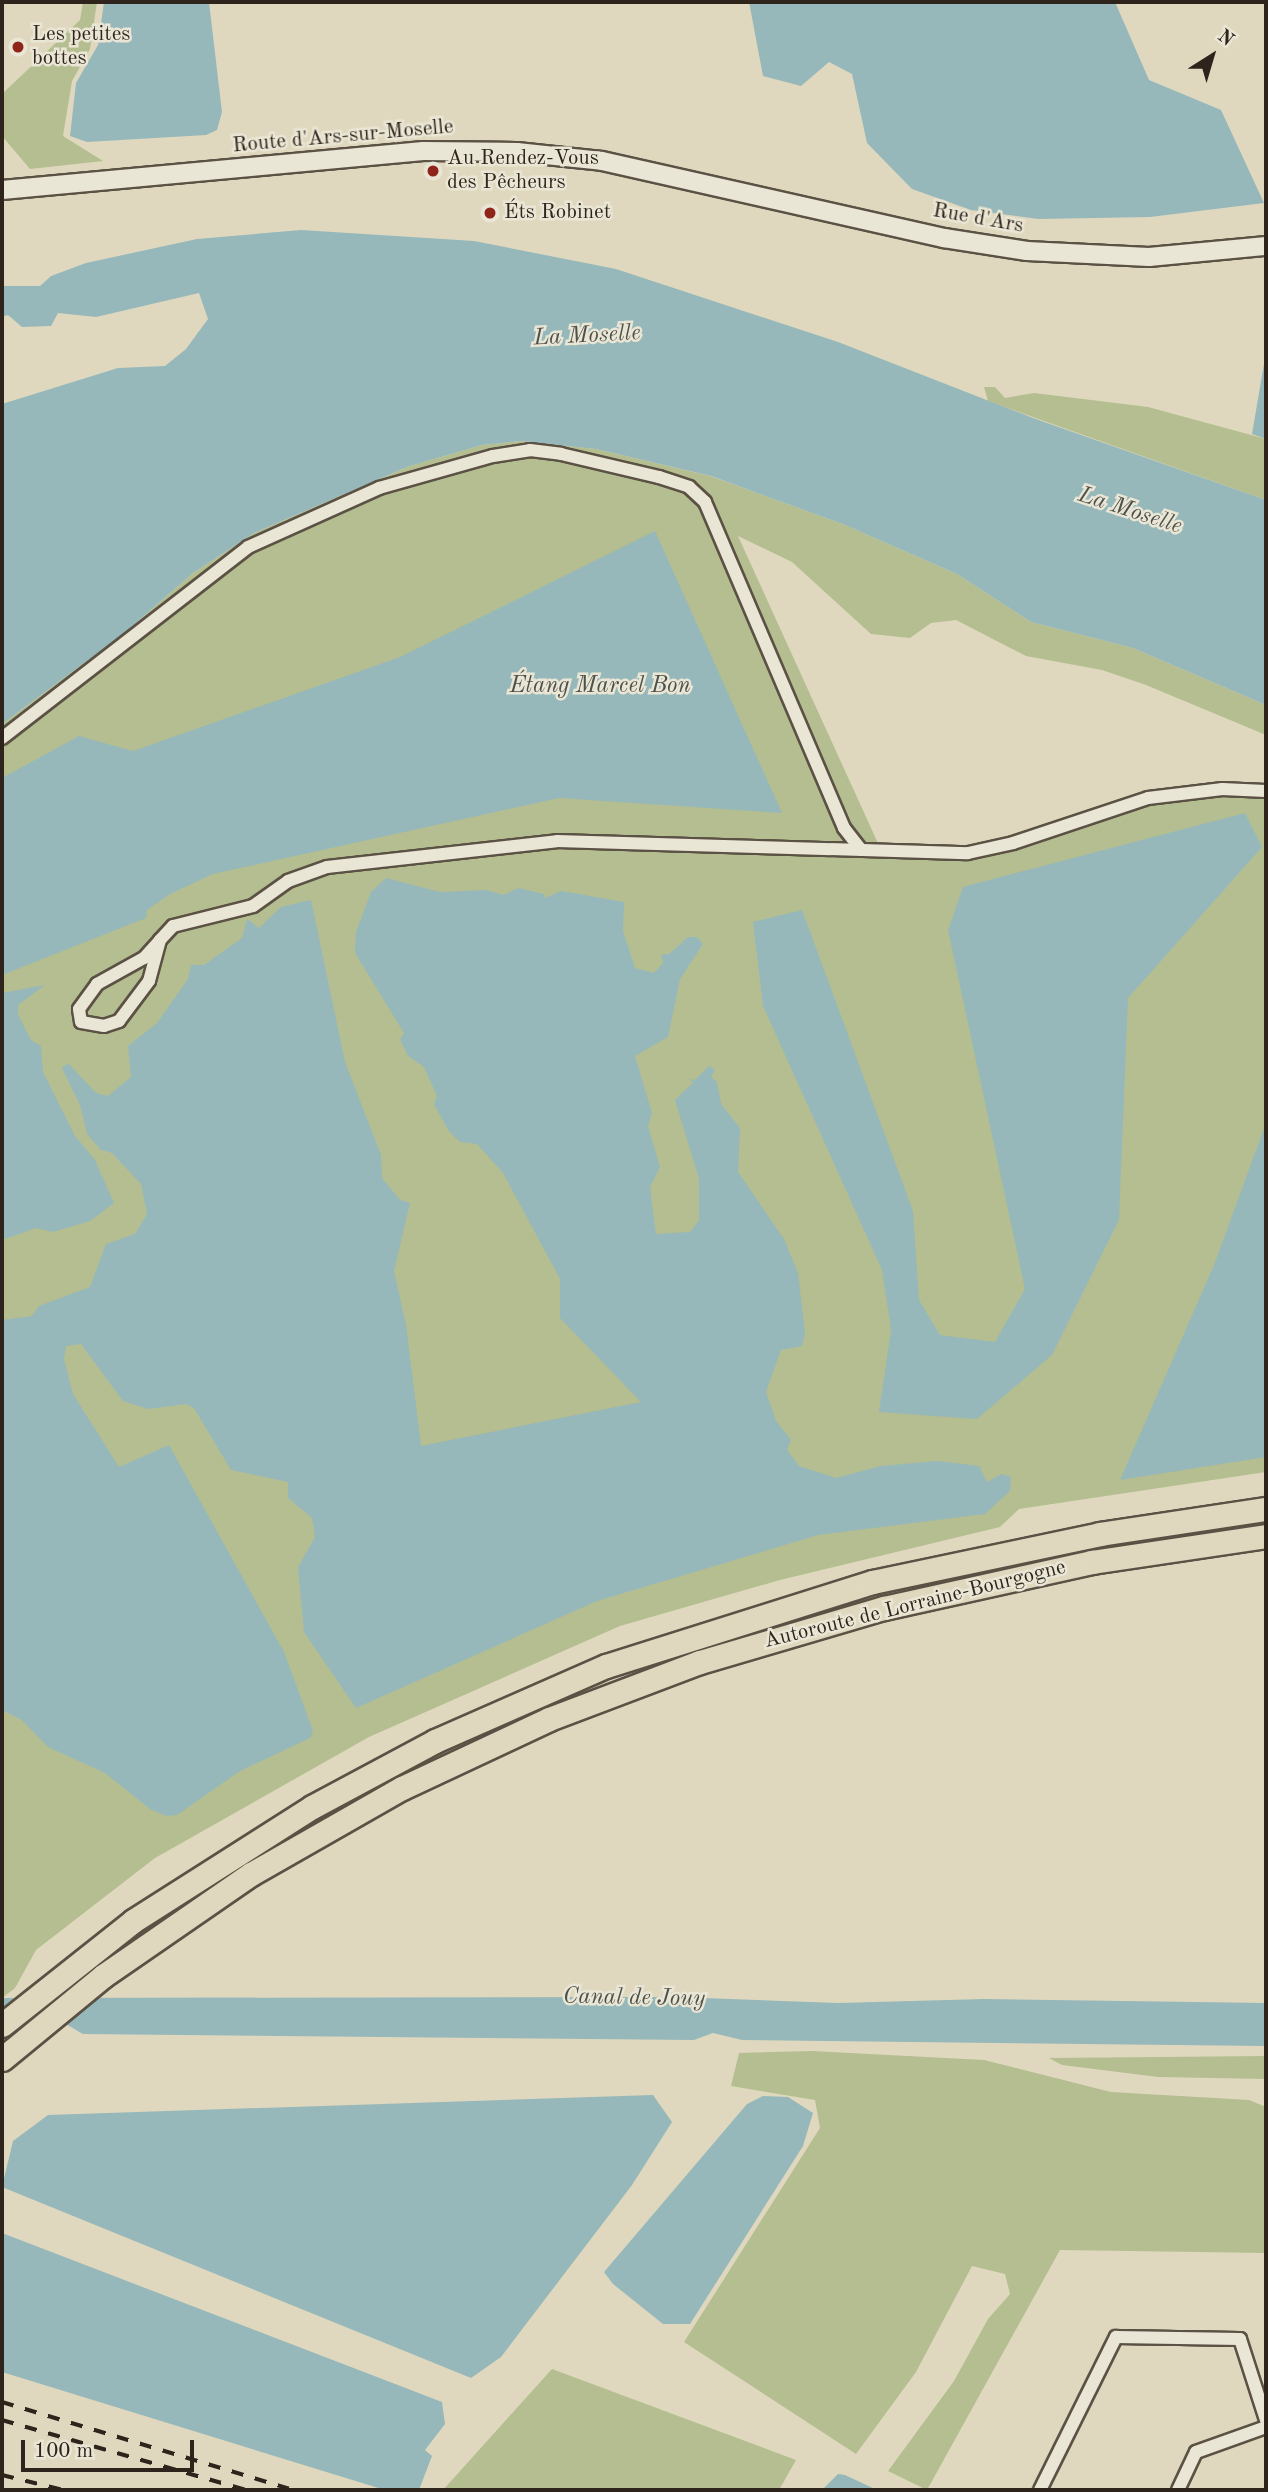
<!DOCTYPE html>
<meta charset="utf-8">
<style>
body{margin:0}
#map{position:relative;width:1268px;height:2492px;overflow:hidden;background:#dfd8be;font-family:"Old Standard TT",serif}
div>[style]{position:absolute}
.green>*{inset:0;background:#b4be90}
.water>*{inset:0;background:#96b8ba}
.roads{filter:drop-shadow(2px 0 #5b5144) drop-shadow(-2px 0 #5b5144) drop-shadow(0 2px #5b5144) drop-shadow(0 -2px #5b5144)}
.minor>*{height:12px;margin:-6px;padding:0 6px;transform-origin:6px;border-radius:6px;background:#eae6d5}
.secondary>*{height:18px;margin:-9px;padding:0 9px;transform-origin:9px;border-radius:9px;background:#eae6d5}
.motorway>*{height:23px;margin:-11.5px;padding:0 11.5px;transform-origin:11.5px;border-radius:11.5px;background:#dfd8be}
.rail>*{height:3.5px;margin-top:-1.75px;transform-origin:0;background:repeating-linear-gradient(90deg,#2f241b 0 12px,transparent 0 24px)}
.dots>*{width:19px;height:19px;translate:-50% -50%;box-sizing:border-box;border:4px solid #eae6d5;border-radius:50%}
span{translate:-50% -50%;white-space:nowrap;text-align:center;line-height:1.15;-webkit-text-stroke:5px #eae6d5;paint-order:stroke}
.poi-label{font-size:21px;color:#2f241b}
.left{translate:0 -50%;text-align:left}
.street-label{font-size:21px;color:#2f241b}
.water-label{font-size:23px;color:#4e504b;font-style:italic}
.frame{position:absolute;inset:0;border:4px solid #2f241b;pointer-events:none}
.north{position:absolute;left:1177px;top:21px;width:70px;height:70px;-webkit-text-stroke:5px #eae6d5;paint-order:stroke;rotate:37deg;font-size:19px;font-weight:700;line-height:28px;text-align:center;color:#2f241b}
.north::after{content:'';display:block;margin:auto;width:24px;height:32px;background:#2f241b;clip-path:polygon(50% 0,100% 100%,50% 72%,0 100%)}
.scale{position:absolute;left:21px;top:2440px;width:173px;height:32px;box-sizing:border-box;border:4px solid #2f241b;border-top:0;padding-left:9px;font-size:21px;line-height:24px;white-space:nowrap;color:#2f241b;-webkit-text-stroke:5px #eae6d5;paint-order:stroke}
</style>
<div id="map">
<div class="green">
<div style="clip-path:polygon(83px 2px,97px 2px,90px 49px,72px 81px,63px 136px,103px 161px,30px 169px,2px 136px,2px 94px,80px 20px)"></div>
<div style="clip-path:polygon(984px 387px,995px 387px,1005px 398px,1034px 393px,1148px 407px,1266px 439px,1266px 500px,988px 401px)"></div>
<div style="clip-path:polygon(521px 441px,596px 449px,710px 476px,845px 525px,957px 574px,1031px 622px,1133px 648px,1266px 705px,1266px 735px,1146px 685px,1102px 670px,1026px 656px,956px 620px,931px 623px,910px 638px,871px 634px,792px 562px,738px 536px,882px 852px,968px 853px,1148px 798px,1266px 791px,1266px 1472px,1019px 1509px,1000px 1527px,780px 1580px,620px 1626px,369px 1737px,155px 1858px,36px 1950px,15px 1988px,2px 1998px,2px 724px,123px 634px,193px 573px,254px 533px,407px 467px,482px 445px)"></div>
<div style="clip-path:polygon(812px 2051px,984px 2060px,1111px 2092px,1249px 2100px,1266px 2107px,1266px 2253px,1060px 2250px,927px 2490px,888px 2471px,954px 2381px,988px 2319px,1010px 2294px,1005px 2274px,972px 2266px,916px 2372px,856px 2454px,684px 2342px,820px 2128px,815px 2100px,731px 2086px,739px 2053px)"></div>
<div style="clip-path:polygon(1266px 2056px,1266px 2079px,1158px 2077px,1062px 2065px,1049px 2058px)"></div>
<div style="clip-path:polygon(552px 2369px,796px 2460px,779px 2490px,443px 2490px)"></div>
</div>
<div class="water">
<div style="clip-path:polygon(104px 2px,209px 2px,222px 112px,217px 130px,206px 135px,87px 142px,70px 136px,76px 83px,98px 45px)"></div>
<div style="clip-path:polygon(749px 2px,1115px 2px,1149px 80px,1221px 110px,1264px 203px,1150px 217px,1038px 219px,971px 210px,912px 189px,867px 143px,852px 74px,829px 62px,801px 86px,763px 76px)"></div>
<div style="clip-path:polygon(301px 230px,474px 241px,616px 269px,838px 342px,1033px 418px,1266px 500px,1266px 705px,1133px 648px,1031px 622px,957px 574px,845px 525px,711px 476px,596px 449px,521px 441px,482px 445px,407px 467px,254px 533px,193px 573px,123px 634px,2px 724px,2px 404px,118px 368px,165px 366px,186px 349px,208px 319px,199px 293px,96px 317px,58px 313px,51px 326px,22px 327px,8px 315px,2px 317px,2px 286px,40px 286px,51px 276px,86px 263px,197px 239px)"></div>
<div style="clip-path:polygon(1266px 352px,1266px 439px,1252px 434px)"></div>
<div style="clip-path:polygon(655px 531px,782px 813px,559px 798px,213px 874px,170px 894px,147px 910px,146px 918px,2px 975px,2px 778px,79px 736px,133px 751px,400px 657px)"></div>
<div style="clip-path:polygon(1245px 813px,1262px 847px,1128px 998px,1119px 1220px,1052px 1355px,977px 1419px,879px 1412px,891px 1330px,882px 1270px,763px 1006px,753px 922px,802px 910px,913px 1211px,919px 1300px,940px 1335px,995px 1342px,1025px 1289px,948px 930px,963px 887px)"></div>
<div style="clip-path:polygon(386px 878px,440px 892px,487px 890px,503px 895px,518px 888px,544px 894px,545px 898px,561px 891px,624px 902px,623px 931px,635px 968px,654px 973px,663px 963px,661px 955px,669px 954px,688px 937px,697px 937px,703px 944px,680px 979px,668px 1037px,635px 1056px,652px 1113px,648px 1126px,660px 1167px,650px 1187px,656px 1234px,690px 1232px,699px 1220px,699px 1179px,675px 1100px,693px 1083px,690px 1079px,695px 1080px,709px 1066px,715px 1070px,711px 1077px,717px 1082px,721px 1104px,740px 1128px,738px 1172px,784px 1239px,798px 1273px,805px 1332px,802px 1346px,781px 1350px,766px 1392px,776px 1421px,791px 1440px,787px 1450px,799px 1466px,836px 1478px,881px 1466px,938px 1461px,979px 1466px,987px 1482px,1001px 1474px,1011px 1477px,1010px 1491px,985px 1514px,818px 1535px,597px 1601px,356px 1708px,304px 1632px,298px 1567px,315px 1537px,312px 1518px,288px 1498px,288px 1482px,231px 1470px,194px 1408px,186px 1404px,148px 1409px,123px 1401px,81px 1344px,66px 1346px,64px 1359px,73px 1394px,119px 1467px,169px 1445px,284px 1652px,313px 1731px,310px 1738px,240px 1771px,177px 1815px,166px 1816px,150px 1809px,105px 1773px,48px 1747px,22px 1720px,2px 1710px,2px 1320px,32px 1316px,39px 1306px,90px 1287px,106px 1244px,135px 1234px,147px 1214px,141px 1184px,112px 1153px,101px 1150px,87px 1134px,80px 1105px,62px 1068px,68px 1063px,96px 1093px,108px 1096px,131px 1077px,128px 1046px,157px 1023px,188px 979px,191px 965px,204px 965px,242px 938px,247px 919px,259px 928px,281px 907px,311px 900px,345px 1062px,381px 1155px,382px 1178px,400px 1200px,410px 1203px,394px 1271px,406px 1325px,421px 1446px,641px 1402px,560px 1318px,560px 1279px,503px 1173px,477px 1144px,460px 1142px,448px 1130px,434px 1104px,437px 1096px,424px 1067px,408px 1056px,400px 1039px,404px 1033px,355px 953px,356px 932px,371px 892px)"></div>
<div style="clip-path:polygon(45px 985px,18px 1005px,18px 1015px,31px 1040px,41px 1046px,43px 1072px,75px 1136px,95px 1160px,114px 1203px,90px 1221px,53px 1232px,36px 1228px,2px 1240px,2px 993px)"></div>
<div style="clip-path:polygon(1266px 1123px,1266px 1457px,1120px 1480px,1214px 1265px)"></div>
<div style="clip-path:polygon(675px 1997px,838px 2003px,984px 1999px,1266px 2003px,1266px 2046px,742px 2040px,713px 2033px,694px 2040px,83px 2034px,64px 2023px,2px 2025px,2px 1998px)"></div>
<div style="clip-path:polygon(653px 2095px,672px 2122px,632px 2185px,501px 2357px,471px 2378px,2px 2187px,13px 2141px,48px 2115px)"></div>
<div style="clip-path:polygon(763px 2096px,788px 2097px,813px 2113px,803px 2146px,690px 2324px,663px 2324px,613px 2284px,604px 2272px,747px 2104px)"></div>
<div style="clip-path:polygon(2px 2233px,442px 2402px,445px 2424px,425px 2450px,432px 2456px,419px 2490px,385px 2490px,2px 2372px)"></div>
<div style="clip-path:polygon(838px 2474px,845px 2475px,877px 2490px,822px 2490px)"></div>
</div>
<div class="roads">
<div class="minor">
<div style="left:2px;top:738px;width:311px;rotate:-37.8deg"></div>
<div style="left:248px;top:547px;width:144px;rotate:-24.2deg"></div>
<div style="left:379px;top:488px;width:118px;rotate:-15.7deg"></div>
<div style="left:493px;top:456px;width:37px;rotate:-9deg"></div>
<div style="left:530px;top:450px;width:31px;rotate:7deg"></div>
<div style="left:561px;top:454px;width:101px;rotate:13.2deg"></div>
<div style="left:659px;top:477px;width:32px;rotate:18deg"></div>
<div style="left:689px;top:487px;width:22px;rotate:43deg"></div>
<div style="left:705px;top:502px;width:354px;rotate:66.9deg"></div>
<div style="left:844px;top:828px;width:28px;rotate:52deg"></div>
<div style="left:160px;top:940px;width:42px;rotate:105deg"></div>
<div style="left:149px;top:981px;width:50px;rotate:126.9deg"></div>
<div style="left:119px;top:1021px;width:16px;rotate:162deg"></div>
<div style="left:104px;top:1026px;width:23px;rotate:-170deg"></div>
<div style="left:81px;top:1022px;width:13px;rotate:-99deg"></div>
<div style="left:79px;top:1009px;width:31px;rotate:-54deg"></div>
<div style="left:97px;top:984px;width:54px;rotate:-29deg"></div>
<div style="left:144px;top:958px;width:24px;rotate:-48deg"></div>
<div style="left:160px;top:940px;width:19px;rotate:-47deg"></div>
<div style="left:173px;top:926px;width:82px;rotate:-14deg"></div>
<div style="left:253px;top:906px;width:43px;rotate:-35.5deg"></div>
<div style="left:288px;top:881px;width:41px;rotate:-19.7deg"></div>
<div style="left:327px;top:867px;width:231px;rotate:-6.4deg"></div>
<div style="left:557px;top:841px;width:411px;rotate:1.7deg"></div>
<div style="left:968px;top:853px;width:46px;rotate:-12.5deg"></div>
<div style="left:1013px;top:843px;width:142px;rotate:-18.4deg"></div>
<div style="left:1148px;top:798px;width:75px;rotate:-6.9deg"></div>
<div style="left:1222px;top:789px;width:44px;rotate:2.6deg"></div>
<div style="left:1040px;top:2490px;width:171px;rotate:-63.6deg"></div>
<div style="left:1116px;top:2337px;width:124px;rotate:0.9deg"></div>
<div style="left:1240px;top:2339px;width:85px;rotate:72.2deg"></div>
<div style="left:1178px;top:2490px;width:42px;rotate:-64.7deg"></div>
<div style="left:1196px;top:2452px;width:74px;rotate:-19.7deg"></div>
</div>
<div class="secondary">
<div style="left:2px;top:190px;width:423px;rotate:-5.3deg"></div>
<div style="left:423px;top:151px;width:94px;rotate:0.6deg"></div>
<div style="left:517px;top:152px;width:85px;rotate:6deg"></div>
<div style="left:602px;top:161px;width:351px;rotate:12.7deg"></div>
<div style="left:944px;top:238px;width:84px;rotate:8.9deg"></div>
<div style="left:1027px;top:251px;width:122px;rotate:2.8deg"></div>
<div style="left:1149px;top:257px;width:118px;rotate:-5.4deg"></div>
</div>
<div class="motorway">
<div style="left:2px;top:2025px;width:167px;rotate:-38.4deg"></div>
<div style="left:133px;top:1921px;width:212px;rotate:-32.5deg"></div>
<div style="left:312px;top:1807px;width:140px;rotate:-28.2deg"></div>
<div style="left:435px;top:1741px;width:187px;rotate:-23.7deg"></div>
<div style="left:606px;top:1666px;width:280px;rotate:-17.5deg"></div>
<div style="left:873px;top:1582px;width:232px;rotate:-11.9deg"></div>
<div style="left:1100px;top:1534px;width:168px;rotate:-8.6deg"></div>
<div style="left:2px;top:2059px;width:131px;rotate:-39.4deg"></div>
<div style="left:103px;top:1976px;width:180px;rotate:-34.6deg"></div>
<div style="left:251px;top:1874px;width:174px;rotate:-29.7deg"></div>
<div style="left:402px;top:1788px;width:162px;rotate:-25.1deg"></div>
<div style="left:549px;top:1719px;width:161px;rotate:-20.7deg"></div>
<div style="left:700px;top:1662px;width:192px;rotate:-16.4deg"></div>
<div style="left:884px;top:1608px;width:213px;rotate:-12.5deg"></div>
<div style="left:1092px;top:1562px;width:176px;rotate:-8.5deg"></div>
</div>
</div>
<div class="rail">
<div style="left:2px;top:2402px;width:305px;rotate:16.8deg"></div>
<div style="left:2px;top:2420px;width:254px;rotate:16deg"></div>
<div style="left:2px;top:2475px;width:63px;rotate:13.8deg"></div>
</div>
<div class="dots">
<div style="left:18px;top:47px;background:#8f2418"></div>
<div style="left:433px;top:171px;background:#8f2418"></div>
<div style="left:490px;top:213px;background:#8f2418"></div>
</div>
<div class="poi-label">
<span class="left" style="left:32px;top:47px">Les petites<br>bottes</span>
<span class="left" style="left:447px;top:171px">Au Rendez-Vous<br>des Pêcheurs</span>
<span class="left" style="left:504px;top:213px">Éts Robinet</span>
</div>
<div class="street-label">
<span style="left:343px;top:137px;rotate:-5deg">Route d'Ars-sur-Moselle</span>
<span style="left:978px;top:219px;rotate:10deg">Rue d'Ars</span>
<span style="left:915px;top:1605px;rotate:-14deg">Autoroute de Lorraine-Bourgogne</span>
</div>
<div class="water-label">
<span style="left:587px;top:336px;rotate:-3deg">La Moselle</span>
<span style="left:1130px;top:511px;rotate:18deg">La Moselle</span>
<span style="left:600px;top:686px">Étang Marcel Bon</span>
<span style="left:634px;top:1998px;rotate:1deg">Canal de Jouy</span>
</div>
<div class="frame"></div>
<div class="north">N</div>
<div class="scale">100 m</div>
</div>
